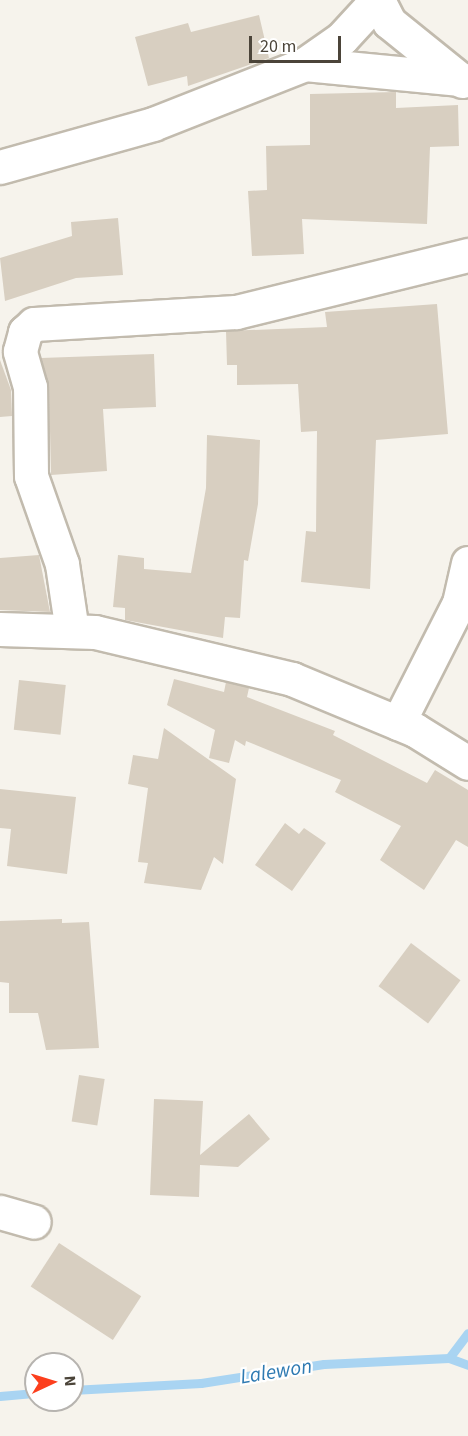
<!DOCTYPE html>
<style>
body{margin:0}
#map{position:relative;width:468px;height:1436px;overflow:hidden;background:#f6f3ec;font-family:"Source Sans 3",sans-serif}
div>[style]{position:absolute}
.stream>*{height:9px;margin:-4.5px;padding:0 4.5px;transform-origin:4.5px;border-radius:4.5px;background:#a9d4f2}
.building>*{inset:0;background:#d8cfc1;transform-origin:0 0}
.roads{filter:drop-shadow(2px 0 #c2bbae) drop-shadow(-2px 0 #c2bbae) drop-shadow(0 2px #c2bbae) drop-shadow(0 -2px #c2bbae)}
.minor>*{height:33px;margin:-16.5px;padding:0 16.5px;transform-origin:16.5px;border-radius:16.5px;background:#fff}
span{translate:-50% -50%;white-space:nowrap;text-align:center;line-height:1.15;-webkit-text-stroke:4.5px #fff;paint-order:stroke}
.water-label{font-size:21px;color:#2e7ab2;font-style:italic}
.north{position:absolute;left:24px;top:1352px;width:60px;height:60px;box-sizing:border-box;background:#fff;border:2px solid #b7b4b0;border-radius:50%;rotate:86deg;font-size:16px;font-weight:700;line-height:24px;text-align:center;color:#4b4439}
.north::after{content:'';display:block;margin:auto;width:21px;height:27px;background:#fc3f1d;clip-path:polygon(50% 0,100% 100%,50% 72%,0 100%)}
.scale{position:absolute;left:249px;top:36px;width:92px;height:27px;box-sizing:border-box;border:3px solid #4b4439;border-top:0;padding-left:8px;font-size:18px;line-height:21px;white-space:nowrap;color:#4b4439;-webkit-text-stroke:4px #fff;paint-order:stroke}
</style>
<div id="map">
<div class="stream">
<div style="left:449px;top:1358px;width:31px;rotate:-53deg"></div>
<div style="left:72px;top:1390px;width:129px;rotate:-3.1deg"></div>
<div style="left:201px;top:1383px;width:124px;rotate:-8.8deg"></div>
<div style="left:324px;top:1364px;width:125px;rotate:-2.7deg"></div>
<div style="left:449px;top:1358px;width:20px;rotate:20deg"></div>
<div style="left:0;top:1396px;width:36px;rotate:-5deg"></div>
</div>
<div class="building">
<div style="clip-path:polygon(259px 15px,269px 58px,188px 86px,187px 76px,148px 86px,135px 37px,188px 23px,191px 32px)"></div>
<div style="clip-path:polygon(396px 92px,396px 108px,458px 105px,459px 146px,430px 147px,427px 224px,302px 219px,304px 254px,252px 256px,248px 191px,267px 190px,266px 146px,310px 145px,310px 94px)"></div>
<div style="clip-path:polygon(118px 218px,123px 275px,76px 278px,5px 301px,0 258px,72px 236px,71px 222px)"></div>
<div style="clip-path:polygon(437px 304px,448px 434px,376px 440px,370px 589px,301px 582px,306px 531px,316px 532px,317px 431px,301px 432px,298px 384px,237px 385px,237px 365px,227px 365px,226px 331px,327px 327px,325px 312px)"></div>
<div style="clip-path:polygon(154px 354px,156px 407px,103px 409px,107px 471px,51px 475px,49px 387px,41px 358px)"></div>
<div style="clip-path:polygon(0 360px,11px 390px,12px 416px,0 417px)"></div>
<div style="clip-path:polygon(207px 435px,260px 440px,258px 504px,248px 561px,244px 560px,240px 618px,225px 617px,223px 638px,125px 620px,125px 608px,113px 607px,118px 555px,144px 558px,144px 569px,191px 573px,206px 488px)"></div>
<div style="clip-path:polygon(39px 555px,50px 612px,0 610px,0 558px)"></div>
<div style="clip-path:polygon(174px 679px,224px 692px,226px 682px,249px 688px,247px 697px,335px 731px,333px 735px,427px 783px,435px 770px,468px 790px,468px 847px,456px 840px,424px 890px,380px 860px,401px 826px,335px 792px,341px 780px,246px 741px,245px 746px,235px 740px,229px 763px,209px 758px,215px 730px,167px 705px)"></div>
<div style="left:19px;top:680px;width:47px;height:50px;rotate:6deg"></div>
<div style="clip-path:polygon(164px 728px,236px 779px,223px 864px,214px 857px,201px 890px,144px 883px,148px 863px,138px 862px,148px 788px,128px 784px,133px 755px,158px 759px)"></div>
<div style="clip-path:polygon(0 789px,76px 797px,67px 874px,7px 866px,11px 829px,0 828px)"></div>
<div style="clip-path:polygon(285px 823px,299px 834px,304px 828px,326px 843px,292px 891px,255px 865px)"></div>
<div style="clip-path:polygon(62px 919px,62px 923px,89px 922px,99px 1048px,46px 1050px,38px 1013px,9px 1013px,9px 983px,0 982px,0 921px)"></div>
<div style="left:411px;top:943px;width:62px;height:54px;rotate:37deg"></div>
<div style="left:79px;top:1075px;width:26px;height:47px;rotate:9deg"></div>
<div style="clip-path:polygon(154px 1099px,203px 1101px,200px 1155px,249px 1114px,270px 1139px,238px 1167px,200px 1165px,199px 1197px,150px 1195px)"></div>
<div style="left:59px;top:1243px;width:98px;height:52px;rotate:33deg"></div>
</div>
<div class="roads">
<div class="minor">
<div style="left:378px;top:0;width:25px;rotate:63deg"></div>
<div style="left:389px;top:22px;width:94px;rotate:38.9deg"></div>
<div style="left:305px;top:64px;width:156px;rotate:5.5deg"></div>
<div style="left:0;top:167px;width:159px;rotate:-15.7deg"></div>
<div style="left:153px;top:124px;width:163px;rotate:-21.5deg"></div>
<div style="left:305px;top:64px;width:45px;rotate:-35.1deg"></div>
<div style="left:342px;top:38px;width:52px;rotate:-47.4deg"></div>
<div style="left:0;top:629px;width:95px;rotate:1.8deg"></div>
<div style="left:95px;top:632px;width:203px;rotate:13.4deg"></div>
<div style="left:292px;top:679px;width:133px;rotate:22.5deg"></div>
<div style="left:415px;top:730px;width:62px;rotate:31.9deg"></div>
<div style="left:72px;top:631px;width:68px;rotate:-98.5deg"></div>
<div style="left:62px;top:564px;width:93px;rotate:-109.4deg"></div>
<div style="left:31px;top:476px;width:89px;rotate:-90.6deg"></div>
<div style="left:30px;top:387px;width:37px;rotate:-106deg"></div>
<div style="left:20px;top:351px;width:20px;rotate:-75deg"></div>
<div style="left:25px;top:332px;width:12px;rotate:-42deg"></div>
<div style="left:34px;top:324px;width:202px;rotate:-3.4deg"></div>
<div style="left:236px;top:312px;width:239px;rotate:-13.8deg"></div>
<div style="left:398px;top:723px;width:135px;rotate:-63.1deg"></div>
<div style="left:459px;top:603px;width:41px;rotate:-77.3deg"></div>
<div style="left:0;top:1212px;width:35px;rotate:16deg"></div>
</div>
</div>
<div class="water-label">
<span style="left:276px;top:1371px;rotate:-9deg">Lalewon</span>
</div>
<div class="north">N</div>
<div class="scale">20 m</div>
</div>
